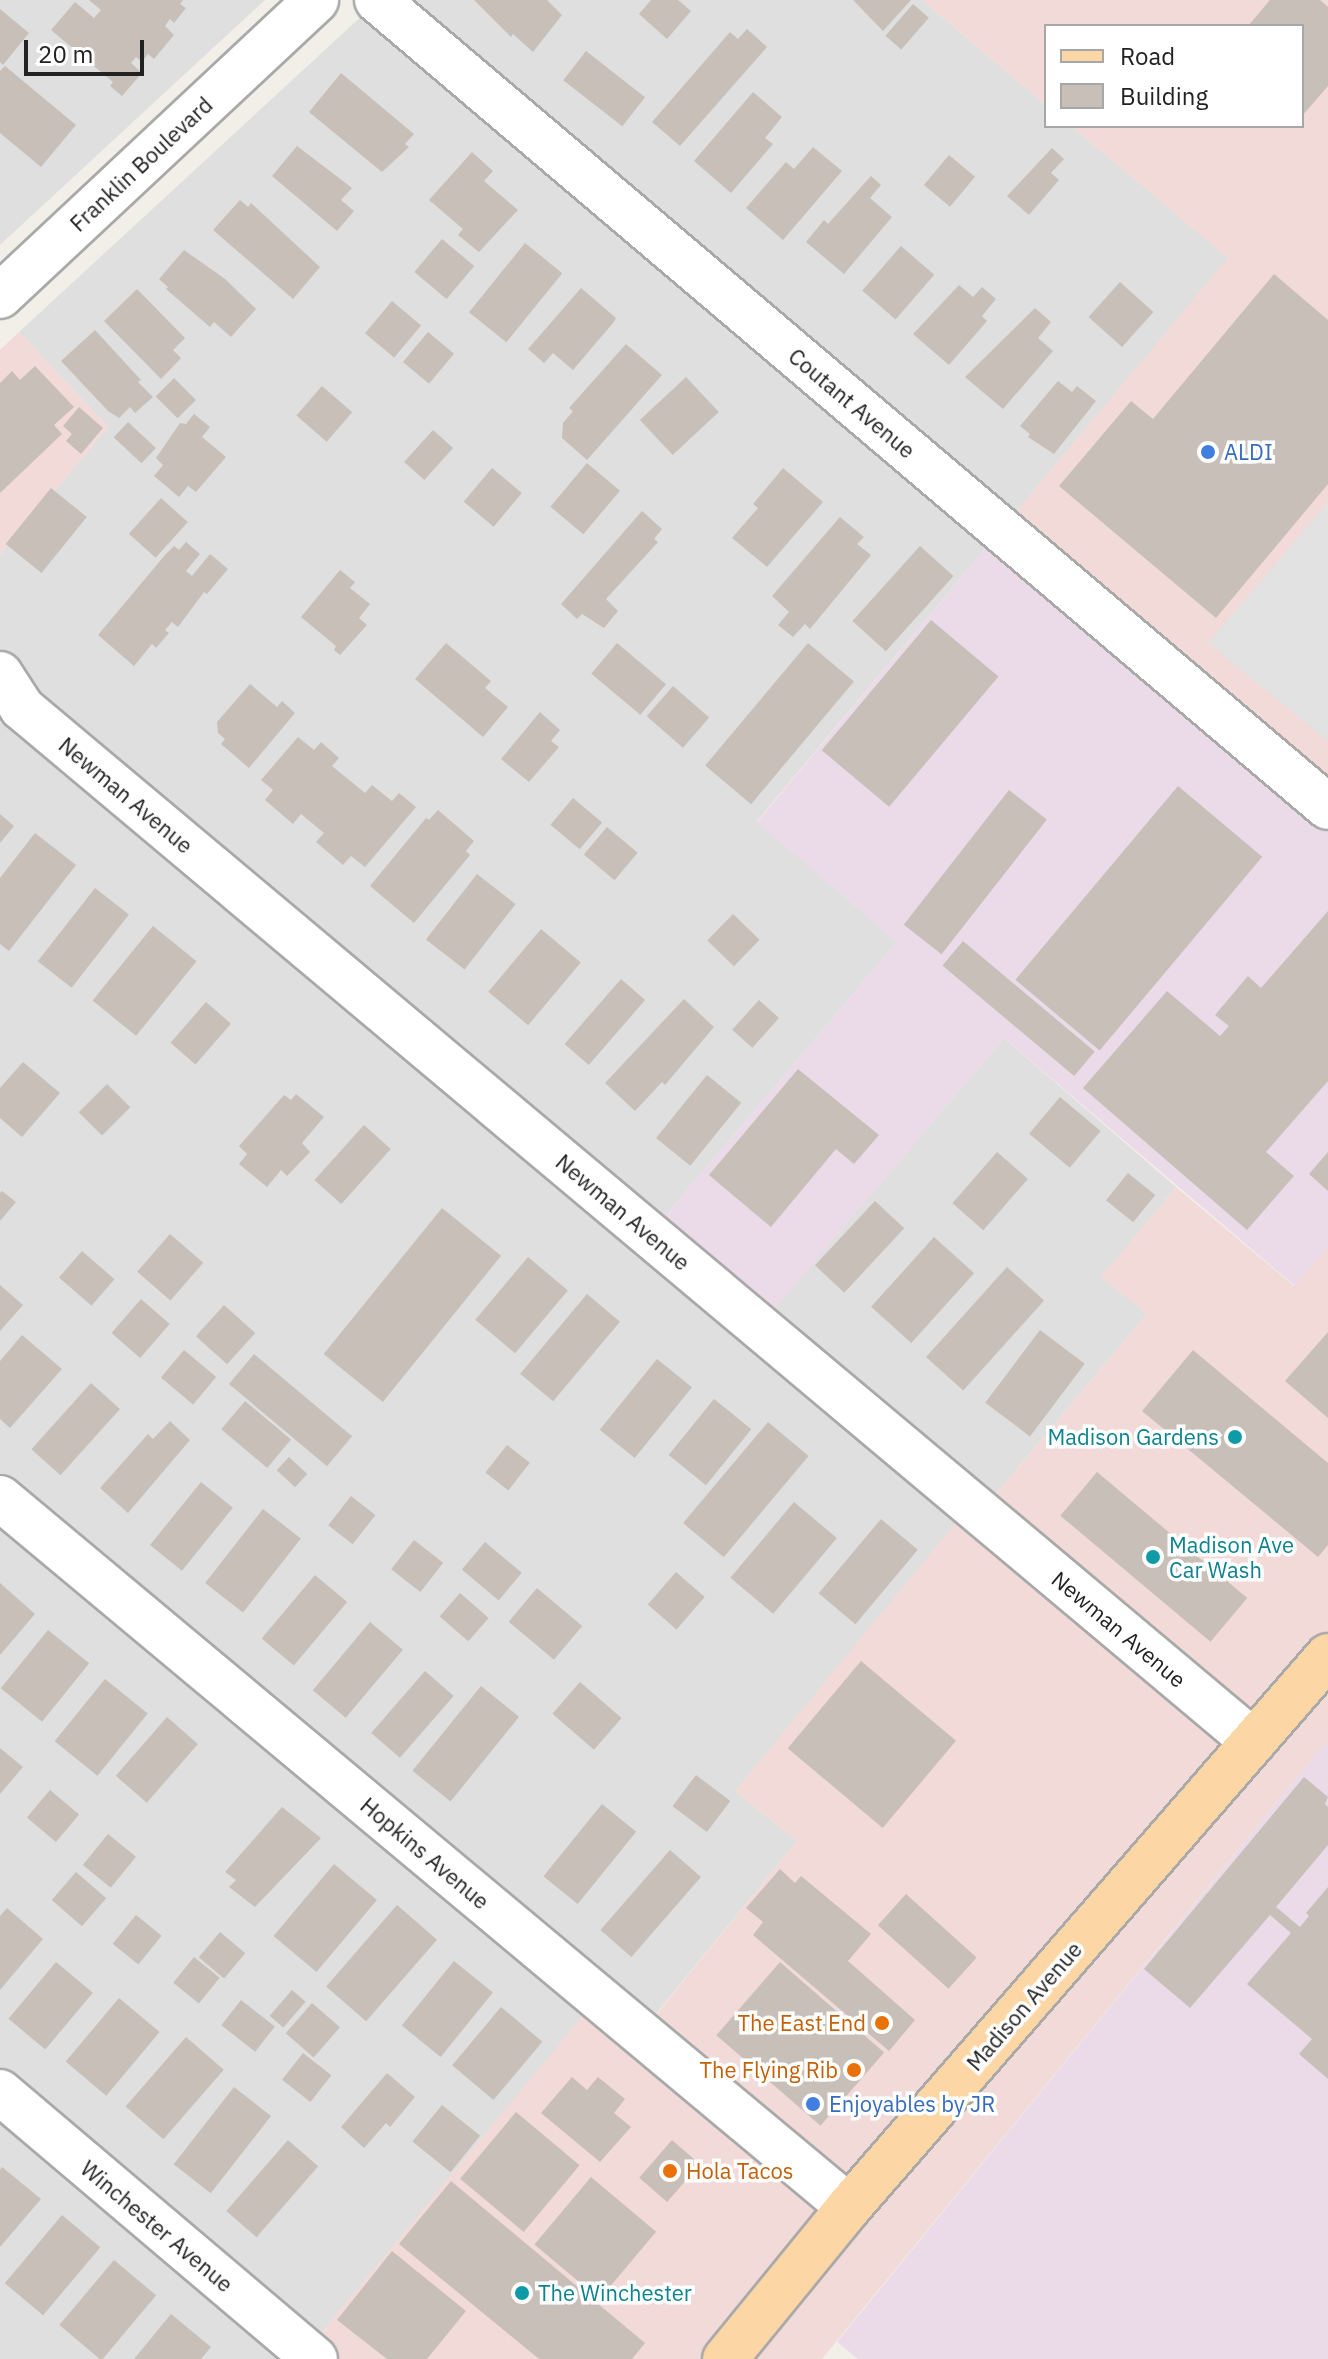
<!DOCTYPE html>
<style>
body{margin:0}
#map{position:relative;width:1328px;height:2359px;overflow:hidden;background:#f2efe9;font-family:"IBM Plex Sans",sans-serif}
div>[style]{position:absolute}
.residential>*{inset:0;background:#e0dfdf}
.commercial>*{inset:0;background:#f2dad9}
.industrial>*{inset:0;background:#ebdbe8}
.parking>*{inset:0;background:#e2e2e2}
.building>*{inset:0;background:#c7bfb8;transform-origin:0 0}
.roads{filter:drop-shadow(2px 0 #a9a9a9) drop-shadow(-2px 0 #a9a9a9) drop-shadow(0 2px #a9a9a9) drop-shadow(0 -2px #a9a9a9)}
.minor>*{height:44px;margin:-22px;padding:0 22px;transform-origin:22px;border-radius:22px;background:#fff}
.major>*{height:44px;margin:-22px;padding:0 22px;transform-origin:22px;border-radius:22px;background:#fcd6a4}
.dots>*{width:22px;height:22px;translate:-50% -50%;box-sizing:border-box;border:4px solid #fff;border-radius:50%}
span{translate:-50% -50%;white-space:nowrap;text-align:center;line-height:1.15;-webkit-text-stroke:7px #fff;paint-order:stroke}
.street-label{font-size:22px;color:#222}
.shop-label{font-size:22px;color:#366cbe}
.left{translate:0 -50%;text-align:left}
.culture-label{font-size:22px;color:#0d838f}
.right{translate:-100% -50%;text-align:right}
.food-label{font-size:22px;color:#c56008}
.legend{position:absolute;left:1044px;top:24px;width:260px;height:104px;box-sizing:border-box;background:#fff;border:2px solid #a7a7a7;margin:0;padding:10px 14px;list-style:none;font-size:24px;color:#222}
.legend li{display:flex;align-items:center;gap:16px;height:40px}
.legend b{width:40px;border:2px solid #a7a7a7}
.scale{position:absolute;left:24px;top:40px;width:120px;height:36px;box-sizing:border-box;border:4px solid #222;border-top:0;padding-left:10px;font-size:24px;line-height:28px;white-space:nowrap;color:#222;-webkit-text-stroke:6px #fff;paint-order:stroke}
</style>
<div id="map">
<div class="residential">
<div style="clip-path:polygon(0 0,265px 0,0 245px)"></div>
<div style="clip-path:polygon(379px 0,922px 0,1046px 105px,1046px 126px,1071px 126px,1229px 258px,757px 821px,897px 942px,656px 1227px,766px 1318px,1004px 1038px,1176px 1187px,1102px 1277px,1147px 1314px,973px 1521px,735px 1791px,797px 1841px,646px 2026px,604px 1991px,300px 2359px,0 2359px,0 555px,108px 427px,19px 332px)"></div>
</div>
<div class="commercial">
<div style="clip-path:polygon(922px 0,1328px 0,1328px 778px,1015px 513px,1228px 258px,1071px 126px,1302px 126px,1302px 26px,1046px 26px,1046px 105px)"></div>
<div style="clip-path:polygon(19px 332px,108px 427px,0 555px,0 350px)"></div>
<div style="clip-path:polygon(1176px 1187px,1294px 1286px,1328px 1247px,1328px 1740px,822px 2359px,300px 2359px,604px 1990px,647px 2026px,797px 1841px,735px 1791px,964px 1513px,974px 1520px,1147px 1314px,1101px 1277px)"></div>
</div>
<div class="industrial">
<div style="clip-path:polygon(1015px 513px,1328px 778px,1328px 1247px,1295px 1286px,1004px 1038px,766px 1319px,656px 1227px,897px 942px,757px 822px)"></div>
<div style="clip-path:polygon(1328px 1740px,1328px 2359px,858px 2359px,837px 2342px)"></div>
</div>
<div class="parking">
<div style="clip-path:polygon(1328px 502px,1328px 741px,1208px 643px)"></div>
</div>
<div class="building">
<div style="clip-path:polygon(89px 0,183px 0,180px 4px,186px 8px,174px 23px,170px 19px,165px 26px,174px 35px,154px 59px,148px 54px,142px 62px,136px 57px,131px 63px,142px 73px,122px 96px,110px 86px,113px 82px,51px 30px,75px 2px,94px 18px,101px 10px)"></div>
<div style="clip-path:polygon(474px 0,547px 0,562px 15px,533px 52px,513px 34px,511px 37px)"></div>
<div style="clip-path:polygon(651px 0,678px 0,691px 11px,667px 39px,639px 14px)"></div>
<div style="clip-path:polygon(853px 0,911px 0,883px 31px)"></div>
<div style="clip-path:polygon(1270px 0,1320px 0,1328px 7px,1328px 86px,1302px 116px,1302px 26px,1248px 26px)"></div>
<div style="left:913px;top:4px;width:21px;height:42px;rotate:41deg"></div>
<div style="clip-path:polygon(0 9px,29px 33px,3px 65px,0 62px)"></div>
<div style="clip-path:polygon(747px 29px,767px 47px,680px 146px,652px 122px,730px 32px,738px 39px)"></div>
<div style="left:586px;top:51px;width:75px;height:37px;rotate:38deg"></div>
<div style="clip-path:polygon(5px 66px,76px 125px,41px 167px,0 133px,0 71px)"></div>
<div style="clip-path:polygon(341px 73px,414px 134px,405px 144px,409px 147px,382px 172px,309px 112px)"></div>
<div style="clip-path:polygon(753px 92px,782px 117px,765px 138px,773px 144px,731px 193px,694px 161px)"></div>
<div style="clip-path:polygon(297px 146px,352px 188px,341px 200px,354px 211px,337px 231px,272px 176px)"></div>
<div style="clip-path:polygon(813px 147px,842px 171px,783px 240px,746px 208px,786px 162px,794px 169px)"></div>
<div style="clip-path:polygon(1052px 148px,1064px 159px,1051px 173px,1059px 180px,1029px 215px,1007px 196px)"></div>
<div style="clip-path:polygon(472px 152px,493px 171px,484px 181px,518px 210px,479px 252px,458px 235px,463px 229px,429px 200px)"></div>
<div style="left:949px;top:155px;width:34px;height:39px;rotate:40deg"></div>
<div style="clip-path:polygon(871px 176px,881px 185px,870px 198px,892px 217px,844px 274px,806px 242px,824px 220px,828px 224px)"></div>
<div style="clip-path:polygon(240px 200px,248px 207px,251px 203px,320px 267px,293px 299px,213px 230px)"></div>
<div style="left:442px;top:239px;width:42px;height:43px;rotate:40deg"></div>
<div style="left:525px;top:243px;width:48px;height:89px;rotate:39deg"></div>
<div style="left:901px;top:246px;width:44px;height:59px;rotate:41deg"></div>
<div style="clip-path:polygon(184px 250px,225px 279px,256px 309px,231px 337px,214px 322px,210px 327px,166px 289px,168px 287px,159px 279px)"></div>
<div style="clip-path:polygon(1274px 274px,1328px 320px,1328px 484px,1216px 618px,1059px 486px,1131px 401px,1153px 419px)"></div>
<div style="left:1120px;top:282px;width:45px;height:47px;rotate:42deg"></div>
<div style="clip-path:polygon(959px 285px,973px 297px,982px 287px,996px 299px,982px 316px,987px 321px,949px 365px,913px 334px)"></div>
<div style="clip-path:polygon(581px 288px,616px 318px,613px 323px,573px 370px,553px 353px,544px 363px,528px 349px)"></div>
<div style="clip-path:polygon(137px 289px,185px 338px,173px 350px,181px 358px,161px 379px,104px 321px)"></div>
<div style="left:392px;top:301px;width:38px;height:42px;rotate:40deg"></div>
<div style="clip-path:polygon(1035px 308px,1051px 322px,1038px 338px,1053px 351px,1003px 409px,965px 377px)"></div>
<div style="clip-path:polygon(95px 330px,141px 380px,138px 382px,153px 397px,135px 413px,130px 407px,119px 418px,108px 411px,61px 361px)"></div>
<div style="left:428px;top:332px;width:34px;height:39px;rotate:40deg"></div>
<div style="clip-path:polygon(626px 344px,662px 375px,587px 460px,562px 438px,563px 423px,573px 411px,569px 408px)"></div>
<div style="clip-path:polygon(35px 366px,74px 407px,54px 425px,62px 434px,0 493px,0 383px,12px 371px,20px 380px)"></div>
<div style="left:686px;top:377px;width:48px;height:63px;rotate:47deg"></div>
<div style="left:174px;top:378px;width:31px;height:26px;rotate:45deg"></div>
<div style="clip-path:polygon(1058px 381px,1072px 392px,1077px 386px,1096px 401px,1054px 454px,1028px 437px,1030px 434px,1020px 426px)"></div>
<div style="left:322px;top:386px;width:40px;height:39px;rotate:41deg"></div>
<div style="clip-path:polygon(79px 407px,103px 428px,81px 454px,66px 441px,72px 434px,63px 426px)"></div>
<div style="clip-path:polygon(194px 414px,210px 427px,202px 437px,226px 457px,196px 492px,188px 486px,179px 497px,154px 476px,163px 465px,156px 458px,180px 423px,186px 424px)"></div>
<div style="left:128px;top:422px;width:38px;height:21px;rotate:43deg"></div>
<div style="left:433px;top:430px;width:27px;height:43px;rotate:42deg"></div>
<div style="left:587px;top:463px;width:43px;height:57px;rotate:40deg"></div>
<div style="left:492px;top:468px;width:39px;height:44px;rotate:40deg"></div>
<div style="clip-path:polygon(783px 468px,823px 502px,767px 567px,732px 538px,758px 508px,753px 504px)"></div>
<div style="left:51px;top:488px;width:46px;height:72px;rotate:39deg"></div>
<div style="left:161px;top:498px;width:36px;height:48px;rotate:42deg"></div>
<div style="clip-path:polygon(642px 511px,662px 529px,654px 539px,658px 542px,606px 599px,618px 611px,604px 628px,582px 614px,577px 619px,561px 604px)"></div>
<div style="clip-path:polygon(840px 517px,864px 537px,857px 544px,871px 555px,810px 629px,805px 624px,793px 637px,778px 625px,789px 612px,772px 596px)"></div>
<div style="clip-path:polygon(186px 542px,200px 554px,186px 571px,192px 576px,210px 554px,228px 569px,207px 594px,204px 592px,178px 627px,172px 622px,165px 630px,169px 633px,156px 648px,152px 644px,134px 666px,98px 635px,165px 555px,174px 546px,179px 550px)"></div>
<div style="left:920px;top:546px;width:45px;height:101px;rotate:42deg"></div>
<div style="clip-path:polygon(340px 570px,355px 582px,350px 588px,370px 604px,359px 618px,367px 625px,340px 655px,334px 650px,336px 646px,301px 617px)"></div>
<div style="left:931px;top:620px;width:88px;height:170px;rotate:40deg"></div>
<div style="clip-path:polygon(446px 643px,491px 681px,485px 688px,508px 707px,483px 737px,415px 679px)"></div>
<div style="left:617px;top:643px;width:64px;height:40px;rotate:40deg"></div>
<div style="left:808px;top:643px;width:60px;height:160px;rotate:40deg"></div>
<div style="clip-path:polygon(250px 684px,277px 707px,282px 701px,295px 713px,249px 768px,221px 744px,225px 739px,218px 733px,217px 722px)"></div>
<div style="left:673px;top:686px;width:48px;height:40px;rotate:41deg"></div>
<div style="clip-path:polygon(540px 712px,560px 730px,551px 741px,559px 747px,529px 782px,501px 759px)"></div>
<div style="clip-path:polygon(298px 737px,314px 750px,321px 742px,339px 758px,332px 766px,365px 793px,372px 785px,392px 801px,399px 793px,416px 807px,365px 867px,351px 856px,343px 865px,316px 842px,324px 833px,301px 814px,293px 824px,265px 800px,273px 790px,261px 780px)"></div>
<div style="left:1178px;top:786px;width:110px;height:253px;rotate:40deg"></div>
<div style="left:1009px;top:790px;width:48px;height:171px;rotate:38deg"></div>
<div style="left:573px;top:798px;width:38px;height:35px;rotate:40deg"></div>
<div style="clip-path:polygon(438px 810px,474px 841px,466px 851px,470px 855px,414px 923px,370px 886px,426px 818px,429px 820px)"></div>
<div style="clip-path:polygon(0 814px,14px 826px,0 843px)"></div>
<div style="left:607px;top:827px;width:40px;height:36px;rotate:40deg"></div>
<div style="clip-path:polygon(35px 833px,76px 865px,9px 951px,0 944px,0 878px)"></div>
<div style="left:477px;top:874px;width:49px;height:83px;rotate:38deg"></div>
<div style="left:95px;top:888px;width:43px;height:93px;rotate:38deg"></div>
<div style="clip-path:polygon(1328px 911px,1328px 1081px,1266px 1152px,1294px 1176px,1247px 1230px,1083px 1088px,1167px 991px,1220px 1036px,1229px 1026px,1215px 1015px,1248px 976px,1261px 988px)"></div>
<div style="left:733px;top:914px;width:37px;height:37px;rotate:44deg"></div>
<div style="left:153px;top:926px;width:56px;height:96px;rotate:39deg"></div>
<div style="left:541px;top:929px;width:52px;height:82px;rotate:40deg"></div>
<div style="left:963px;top:941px;width:172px;height:32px;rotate:40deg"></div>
<div style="left:621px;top:979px;width:32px;height:86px;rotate:41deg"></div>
<div style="clip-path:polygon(684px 999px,714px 1027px,665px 1085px,662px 1082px,635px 1111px,605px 1083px)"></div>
<div style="left:759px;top:1000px;width:27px;height:40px;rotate:42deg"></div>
<div style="left:206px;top:1002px;width:33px;height:54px;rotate:41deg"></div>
<div style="clip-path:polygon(23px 1062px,60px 1093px,22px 1137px,0 1118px,0 1088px)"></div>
<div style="clip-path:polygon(798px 1069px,879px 1135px,854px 1164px,836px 1149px,771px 1227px,709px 1175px)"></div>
<div style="left:707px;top:1075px;width:44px;height:81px;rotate:39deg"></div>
<div style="left:107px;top:1084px;width:33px;height:40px;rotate:45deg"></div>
<div style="clip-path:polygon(296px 1094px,324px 1117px,302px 1143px,310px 1152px,287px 1176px,281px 1170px,267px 1187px,239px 1164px,247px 1154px,239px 1146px,284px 1095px,291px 1100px)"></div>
<div style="left:1060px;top:1097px;width:53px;height:48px;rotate:40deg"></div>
<div style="left:364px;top:1125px;width:36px;height:74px;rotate:42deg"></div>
<div style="left:997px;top:1152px;width:41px;height:68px;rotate:41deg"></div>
<div style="clip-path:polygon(1328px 1152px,1328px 1191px,1309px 1174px)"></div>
<div style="left:1128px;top:1173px;width:35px;height:35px;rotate:39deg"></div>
<div style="clip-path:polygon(2px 1191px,16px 1202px,0 1221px,0 1193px)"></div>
<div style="left:875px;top:1201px;width:40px;height:88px;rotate:43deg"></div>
<div style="left:442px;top:1208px;width:76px;height:188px;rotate:39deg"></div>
<div style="left:170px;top:1234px;width:44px;height:50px;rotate:41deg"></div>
<div style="left:934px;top:1237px;width:54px;height:94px;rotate:42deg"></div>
<div style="left:82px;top:1251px;width:43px;height:35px;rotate:41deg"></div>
<div style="left:528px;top:1257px;width:52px;height:82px;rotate:40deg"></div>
<div style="left:1007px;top:1267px;width:50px;height:121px;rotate:42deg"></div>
<div style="clip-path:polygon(0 1285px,23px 1305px,0 1331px)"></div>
<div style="left:587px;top:1294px;width:43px;height:104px;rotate:40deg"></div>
<div style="left:141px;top:1299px;width:38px;height:45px;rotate:41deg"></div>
<div style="left:224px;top:1305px;width:42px;height:42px;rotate:42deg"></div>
<div style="left:1040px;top:1330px;width:56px;height:91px;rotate:37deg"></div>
<div style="clip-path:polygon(1328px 1332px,1328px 1418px,1285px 1381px)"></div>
<div style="clip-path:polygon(22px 1335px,62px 1369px,10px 1428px,0 1419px,0 1361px)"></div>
<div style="left:184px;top:1350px;width:42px;height:36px;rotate:40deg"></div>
<div style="clip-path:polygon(1193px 1350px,1328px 1463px,1328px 1545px,1318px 1557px,1142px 1411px)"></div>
<div style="left:254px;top:1354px;width:128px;height:39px;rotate:40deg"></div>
<div style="left:657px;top:1359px;width:45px;height:91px;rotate:39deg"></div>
<div style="left:91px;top:1383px;width:39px;height:89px;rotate:42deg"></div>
<div style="left:714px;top:1399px;width:48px;height:72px;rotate:39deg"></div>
<div style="left:245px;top:1401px;width:60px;height:37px;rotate:40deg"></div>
<div style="clip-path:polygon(170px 1421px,190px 1440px,128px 1513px,100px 1488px,148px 1434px,153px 1439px)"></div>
<div style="left:768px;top:1422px;width:53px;height:132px;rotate:40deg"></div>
<div style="left:507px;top:1445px;width:29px;height:35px;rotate:38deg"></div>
<div style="left:289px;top:1457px;width:25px;height:18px;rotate:43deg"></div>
<div style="left:1097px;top:1472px;width:196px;height:57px;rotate:40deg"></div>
<div style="left:201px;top:1482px;width:41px;height:81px;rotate:39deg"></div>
<div style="left:351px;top:1496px;width:31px;height:37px;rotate:38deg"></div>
<div style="left:794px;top:1502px;width:56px;height:99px;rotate:40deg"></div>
<div style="left:263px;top:1509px;width:48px;height:94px;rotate:38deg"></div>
<div style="left:881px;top:1519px;width:48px;height:97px;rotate:40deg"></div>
<div style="left:414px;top:1540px;width:37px;height:37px;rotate:38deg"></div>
<div style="left:485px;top:1542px;width:48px;height:36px;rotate:40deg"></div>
<div style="left:676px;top:1572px;width:38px;height:43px;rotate:41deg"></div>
<div style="left:315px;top:1575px;width:42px;height:83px;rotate:40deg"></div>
<div style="clip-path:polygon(0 1583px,35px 1614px,0 1655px)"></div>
<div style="left:537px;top:1588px;width:59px;height:44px;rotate:40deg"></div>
<div style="left:460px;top:1593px;width:38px;height:31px;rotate:41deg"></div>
<div style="left:370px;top:1622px;width:43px;height:89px;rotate:40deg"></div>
<div style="left:48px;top:1630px;width:53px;height:75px;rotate:39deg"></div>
<div style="left:861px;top:1661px;width:124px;height:114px;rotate:40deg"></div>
<div style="left:425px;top:1671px;width:38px;height:82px;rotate:41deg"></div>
<div style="left:105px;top:1679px;width:55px;height:80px;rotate:39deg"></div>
<div style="left:580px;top:1682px;width:55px;height:42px;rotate:41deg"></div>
<div style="left:481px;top:1686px;width:49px;height:109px;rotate:39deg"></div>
<div style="left:167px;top:1717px;width:41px;height:78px;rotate:41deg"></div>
<div style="clip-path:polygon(0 1748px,23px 1767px,0 1794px)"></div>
<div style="left:696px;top:1775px;width:43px;height:39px;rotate:37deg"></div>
<div style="clip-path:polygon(1304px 1777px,1328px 1797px,1325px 1804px,1328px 1807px,1328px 1845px,1276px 1907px,1300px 1927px,1309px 1916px,1306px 1913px,1328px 1887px,1328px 2079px,1299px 2054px,1312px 2039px,1247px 1984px,1291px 1933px,1270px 1915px,1190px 2008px,1144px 1969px)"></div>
<div style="left:50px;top:1790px;width:38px;height:36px;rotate:40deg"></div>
<div style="left:602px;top:1804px;width:44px;height:93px;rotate:39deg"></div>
<div style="clip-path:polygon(282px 1807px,321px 1838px,255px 1907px,229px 1887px,236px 1880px,225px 1872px)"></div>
<div style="left:108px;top:1834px;width:36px;height:40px;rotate:39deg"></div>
<div style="left:670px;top:1850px;width:41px;height:106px;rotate:41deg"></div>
<div style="left:334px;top:1864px;width:56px;height:94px;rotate:40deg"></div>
<div style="clip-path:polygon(780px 1869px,795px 1883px,801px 1876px,871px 1934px,848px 1961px,915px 2020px,889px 2051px,753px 1935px,763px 1922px,746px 1908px)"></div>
<div style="left:76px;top:1872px;width:40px;height:37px;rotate:41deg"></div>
<div style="left:906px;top:1894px;width:95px;height:42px;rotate:42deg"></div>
<div style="left:397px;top:1905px;width:53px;height:108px;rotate:41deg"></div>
<div style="clip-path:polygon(7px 1908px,43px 1939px,0 1990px,0 1916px)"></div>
<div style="left:136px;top:1915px;width:33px;height:37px;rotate:39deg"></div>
<div style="left:220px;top:1932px;width:33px;height:33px;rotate:40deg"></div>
<div style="left:194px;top:1957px;width:33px;height:33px;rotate:39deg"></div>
<div style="left:454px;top:1961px;width:50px;height:83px;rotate:39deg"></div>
<div style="left:56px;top:1962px;width:48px;height:74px;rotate:40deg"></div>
<div style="left:780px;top:1962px;width:138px;height:97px;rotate:41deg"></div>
<div style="left:292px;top:1990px;width:18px;height:34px;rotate:41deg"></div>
<div style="left:119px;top:1998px;width:53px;height:83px;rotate:40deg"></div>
<div style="left:241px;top:2000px;width:43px;height:32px;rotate:38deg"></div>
<div style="left:312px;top:2003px;width:37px;height:40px;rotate:41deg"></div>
<div style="left:501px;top:2007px;width:54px;height:76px;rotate:40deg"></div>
<div style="left:186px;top:2037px;width:50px;height:92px;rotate:41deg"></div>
<div style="left:303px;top:2053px;width:36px;height:34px;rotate:38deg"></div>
<div style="clip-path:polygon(387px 2073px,415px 2097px,390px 2127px,386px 2123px,364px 2148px,341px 2127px)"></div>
<div style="clip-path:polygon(572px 2077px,587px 2090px,598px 2077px,625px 2099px,614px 2113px,631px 2127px,600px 2162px,541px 2113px)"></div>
<div style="left:234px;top:2087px;width:47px;height:98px;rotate:38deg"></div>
<div style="left:442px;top:2105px;width:49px;height:47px;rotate:39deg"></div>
<div style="left:516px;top:2112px;width:83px;height:87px;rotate:40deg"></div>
<div style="left:288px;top:2140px;width:40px;height:94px;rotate:41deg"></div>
<div style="left:672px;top:2140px;width:37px;height:50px;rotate:41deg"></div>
<div style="clip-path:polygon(2px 2167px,41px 2199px,0 2247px,0 2170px)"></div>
<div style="left:591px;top:2177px;width:85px;height:88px;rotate:40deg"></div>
<div style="clip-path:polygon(451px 2181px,645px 2343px,632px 2359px,539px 2359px,399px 2244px)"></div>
<div style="left:62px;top:2215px;width:50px;height:89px;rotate:40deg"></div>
<div style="clip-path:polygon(392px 2251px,466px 2311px,427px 2359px,387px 2359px,337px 2320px)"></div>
<div style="left:114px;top:2260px;width:55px;height:85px;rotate:40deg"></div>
<div style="clip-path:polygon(171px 2314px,211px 2347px,201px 2359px,134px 2359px)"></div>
</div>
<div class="roads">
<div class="minor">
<div style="left:377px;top:0;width:1247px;rotate:40.32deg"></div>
<div style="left:0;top:296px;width:433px;rotate:-43.1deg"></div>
<div style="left:0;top:674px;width:40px;rotate:57.1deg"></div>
<div style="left:22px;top:708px;width:1608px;rotate:40.01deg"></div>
<div style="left:0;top:1498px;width:1106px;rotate:39.87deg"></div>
<div style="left:0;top:2092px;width:413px;rotate:40.3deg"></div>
</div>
<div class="major">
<div style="left:725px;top:2359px;width:196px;rotate:-50.8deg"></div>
<div style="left:849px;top:2207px;width:730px;rotate:-49deg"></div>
</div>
</div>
<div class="dots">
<div style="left:1208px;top:452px;background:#3f7fe0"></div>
<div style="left:1235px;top:1437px;background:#0f9aa8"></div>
<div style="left:1153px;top:1557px;background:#0f9aa8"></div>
<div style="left:882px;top:2023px;background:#e8710a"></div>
<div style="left:854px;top:2070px;background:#e8710a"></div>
<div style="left:813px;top:2104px;background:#3f7fe0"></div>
<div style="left:670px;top:2171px;background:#e8710a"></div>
<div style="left:522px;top:2293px;background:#0f9aa8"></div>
</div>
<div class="street-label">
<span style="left:141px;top:164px;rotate:-43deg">Franklin Boulevard</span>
<span style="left:852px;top:403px;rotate:40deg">Coutant Avenue</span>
<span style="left:126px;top:795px;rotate:40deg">Newman Avenue</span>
<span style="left:623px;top:1212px;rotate:40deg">Newman Avenue</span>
<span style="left:1119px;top:1629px;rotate:40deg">Newman Avenue</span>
<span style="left:425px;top:1853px;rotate:40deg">Hopkins Avenue</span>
<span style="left:1024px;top:2006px;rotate:-49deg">Madison Avenue</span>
<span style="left:157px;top:2226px;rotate:40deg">Winchester Avenue</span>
</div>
<div class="shop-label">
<span class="left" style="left:1224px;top:452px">ALDI</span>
<span class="left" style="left:829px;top:2104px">Enjoyables by JR</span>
</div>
<div class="culture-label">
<span class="right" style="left:1219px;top:1437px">Madison Gardens</span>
<span class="left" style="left:1169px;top:1557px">Madison Ave<br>Car Wash</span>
<span class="left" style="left:538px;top:2293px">The Winchester</span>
</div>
<div class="food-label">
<span class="right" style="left:866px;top:2023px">The East End</span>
<span class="right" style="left:838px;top:2070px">The Flying Rib</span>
<span class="left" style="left:686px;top:2171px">Hola Tacos</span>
</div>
<ul class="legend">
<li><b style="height:10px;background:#fcd6a4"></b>Road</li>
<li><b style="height:22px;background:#c7bfb8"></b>Building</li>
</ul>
<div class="scale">20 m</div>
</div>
